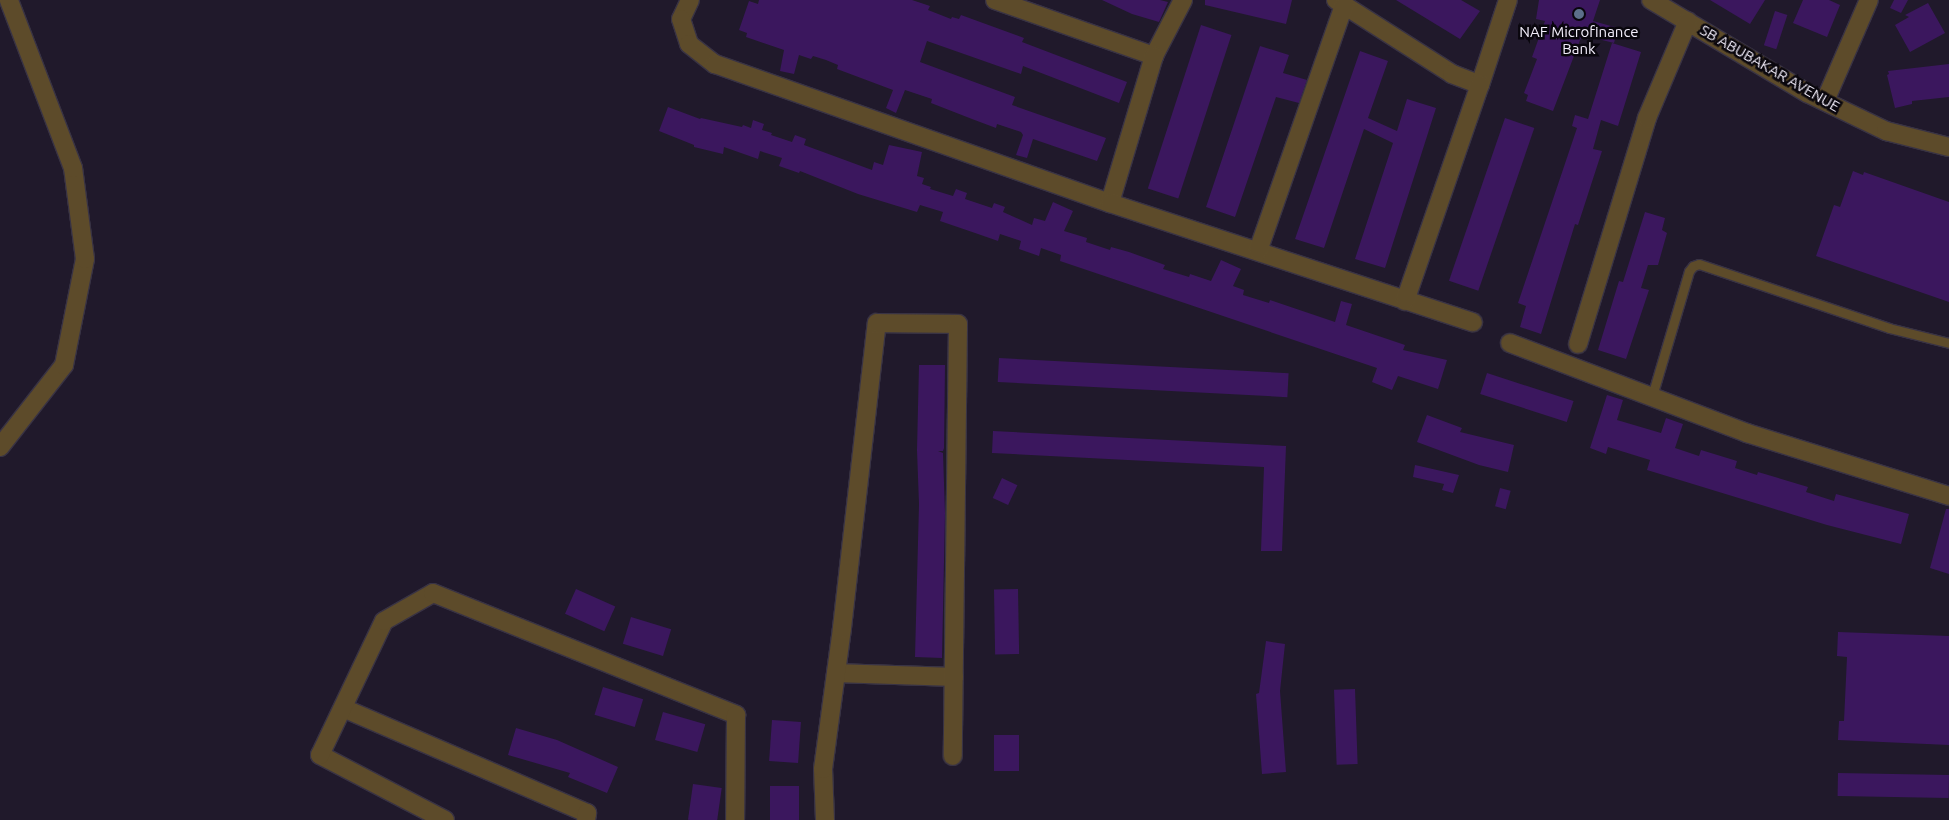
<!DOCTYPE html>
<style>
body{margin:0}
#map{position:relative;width:1949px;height:820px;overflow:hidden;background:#20192b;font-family:Ubuntu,sans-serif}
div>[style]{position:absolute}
.building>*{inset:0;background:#3b175e;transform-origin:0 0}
.roads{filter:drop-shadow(1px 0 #393344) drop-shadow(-1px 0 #393344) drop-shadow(0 1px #393344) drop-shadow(0 -1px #393344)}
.service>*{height:9px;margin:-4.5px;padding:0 4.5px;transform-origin:4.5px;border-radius:4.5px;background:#5d4b2a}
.minor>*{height:18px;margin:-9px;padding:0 9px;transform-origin:9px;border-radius:9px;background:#5d4b2a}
.dots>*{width:14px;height:14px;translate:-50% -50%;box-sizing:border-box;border:2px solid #09060d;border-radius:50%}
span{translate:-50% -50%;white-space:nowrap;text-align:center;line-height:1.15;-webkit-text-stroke:5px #09060d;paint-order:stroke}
.poi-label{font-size:15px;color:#f3eefb}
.street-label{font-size:15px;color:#f3eefb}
</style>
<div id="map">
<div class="building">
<div style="clip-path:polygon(759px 0,912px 0,930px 6px,928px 10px,951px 19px,952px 17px,959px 19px,961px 15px,1024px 38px,1022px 42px,1127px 82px,1119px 103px,1023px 66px,1021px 74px,927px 41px,920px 62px,1015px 97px,1012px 105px,1106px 138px,1097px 161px,1033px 139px,1027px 158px,1016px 155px,1023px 135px,1021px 132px,997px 124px,996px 128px,972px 119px,931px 103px,932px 99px,905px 90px,896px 113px,886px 108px,893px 90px,837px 69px,838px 65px,826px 60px,813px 56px,811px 59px,799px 55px,794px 74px,780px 71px,784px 50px,746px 37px,747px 33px,739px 30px,749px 1px,758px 4px)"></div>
<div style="clip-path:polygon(1102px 0,1160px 0,1168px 2px,1159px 22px,1132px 14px)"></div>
<div style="clip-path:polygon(1205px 0,1292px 0,1286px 24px,1205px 5px)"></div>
<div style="clip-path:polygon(1396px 0,1461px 0,1480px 11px,1460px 39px)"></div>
<div style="clip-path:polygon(1539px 0,1600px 0,1593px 21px,1618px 28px,1614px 43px,1582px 35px,1553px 111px,1526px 101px,1528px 95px,1524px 93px,1537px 59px,1532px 57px,1545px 21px,1536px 19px)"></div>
<div style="clip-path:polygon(1710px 0,1765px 0,1750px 24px)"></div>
<div style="clip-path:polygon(1803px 0,1829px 0,1840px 5px,1827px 37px,1793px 23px)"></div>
<div style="clip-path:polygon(1894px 0,1908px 0,1901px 13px,1890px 8px)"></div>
<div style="clip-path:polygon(1928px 3px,1945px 33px,1910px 52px,1895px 25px,1909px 17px,1905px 15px)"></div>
<div style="left:1775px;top:11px;width:13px;height:36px;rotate:18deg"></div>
<div style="left:1201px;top:25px;width:32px;height:172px;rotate:18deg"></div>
<div style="clip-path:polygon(1612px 43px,1641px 52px,1618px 126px,1601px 120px,1593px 149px,1602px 151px,1578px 225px,1575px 224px,1541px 334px,1520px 327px,1526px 306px,1518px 303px,1577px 128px,1572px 126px,1575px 115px,1588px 119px)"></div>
<div style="clip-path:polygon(1260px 46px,1289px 55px,1283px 73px,1307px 80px,1299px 103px,1276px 97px,1235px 217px,1206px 207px)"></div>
<div style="clip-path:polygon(1360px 51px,1388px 61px,1368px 118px,1397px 131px,1407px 99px,1436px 108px,1385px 268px,1355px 259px,1393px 143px,1364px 129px,1324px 248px,1295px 239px)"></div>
<div style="clip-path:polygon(1949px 64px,1949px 97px,1912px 101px,1912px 104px,1895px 108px,1887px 75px,1889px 74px,1888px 71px)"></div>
<div style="clip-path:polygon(668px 107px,700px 119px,701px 118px,742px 127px,743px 125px,751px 128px,753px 120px,764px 124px,762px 130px,772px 133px,771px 135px,792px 142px,795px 135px,806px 139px,804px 145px,872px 170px,874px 162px,883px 165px,889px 145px,922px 152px,917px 176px,924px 178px,922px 184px,931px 187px,930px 189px,953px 196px,956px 189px,967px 193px,965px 199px,992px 208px,994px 203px,1005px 207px,1003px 212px,1032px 225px,1034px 218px,1045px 221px,1053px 202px,1073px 211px,1064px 231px,1087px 238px,1086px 242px,1110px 250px,1111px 247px,1129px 252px,1165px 265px,1163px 269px,1189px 277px,1190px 274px,1211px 281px,1221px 260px,1241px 269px,1233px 286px,1244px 290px,1243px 295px,1269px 303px,1270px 300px,1335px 322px,1341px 301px,1352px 304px,1346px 325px,1405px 345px,1403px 350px,1447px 360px,1438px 389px,1398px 376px,1392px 390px,1372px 382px,1377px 368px,1060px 261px,1061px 255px,1041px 248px,1039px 256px,1019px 249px,1021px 241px,1000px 234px,998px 241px,978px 234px,940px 221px,943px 212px,920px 205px,917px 212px,858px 194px,800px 171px,799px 173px,779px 166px,782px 158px,760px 151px,758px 159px,724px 147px,723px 154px,694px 147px,694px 145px,659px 131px)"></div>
<div style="left:1505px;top:118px;width:31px;height:172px;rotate:19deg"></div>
<div style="clip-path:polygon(1853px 171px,1863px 175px,1864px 172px,1949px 202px,1949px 302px,1816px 256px,1834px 205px,1840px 207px)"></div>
<div style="clip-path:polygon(1645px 212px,1665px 218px,1662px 230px,1667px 233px,1658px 265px,1648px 265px,1641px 288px,1649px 290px,1626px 359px,1598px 350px,1619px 281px,1623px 282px)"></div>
<div style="left:999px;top:358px;width:290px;height:24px;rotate:3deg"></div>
<div style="clip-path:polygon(919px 365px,945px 365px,944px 448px,943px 451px,938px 451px,943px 453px,945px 513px,942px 658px,915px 657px,919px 504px,917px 450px)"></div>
<div style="left:1487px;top:373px;width:91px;height:22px;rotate:18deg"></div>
<div style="clip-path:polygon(1607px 395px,1623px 400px,1617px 420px,1661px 433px,1666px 418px,1683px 424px,1675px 448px,1699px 456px,1701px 450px,1737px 461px,1735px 468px,1757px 475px,1758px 472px,1808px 487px,1806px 492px,1834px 501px,1836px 494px,1909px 514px,1901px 544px,1827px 525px,1647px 470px,1650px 460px,1608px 447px,1606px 454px,1590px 448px)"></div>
<div style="clip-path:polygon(1427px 415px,1462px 428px,1460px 432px,1514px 445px,1508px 472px,1479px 465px,1417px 442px)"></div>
<div style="clip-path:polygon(993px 431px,1286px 446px,1282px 551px,1261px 551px,1264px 467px,992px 453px)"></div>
<div style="clip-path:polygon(1415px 465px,1459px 475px,1453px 493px,1442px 490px,1444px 484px,1413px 477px)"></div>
<div style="left:1002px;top:478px;width:17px;height:22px;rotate:25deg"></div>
<div style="left:1500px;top:488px;width:11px;height:19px;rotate:15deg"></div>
<div style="clip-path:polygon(1946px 509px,1949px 509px,1949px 574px,1930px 568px)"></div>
<div style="left:576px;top:589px;width:43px;height:27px;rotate:24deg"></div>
<div style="left:1018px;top:589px;width:65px;height:24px;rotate:89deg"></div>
<div style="left:631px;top:617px;width:42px;height:28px;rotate:17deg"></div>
<div style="clip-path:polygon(1838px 632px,1949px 636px,1949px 745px,1838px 740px,1839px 721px,1844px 721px,1847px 657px,1837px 656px)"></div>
<div style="clip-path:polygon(1266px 641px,1285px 644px,1280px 691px,1286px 772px,1262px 774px,1256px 694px,1259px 693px)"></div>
<div style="left:603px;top:687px;width:42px;height:29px;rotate:17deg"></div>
<div style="left:1355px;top:689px;width:75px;height:21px;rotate:88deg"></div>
<div style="left:663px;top:712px;width:44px;height:29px;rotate:16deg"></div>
<div style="left:772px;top:720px;width:29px;height:41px;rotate:4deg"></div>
<div style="clip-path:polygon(516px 728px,557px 740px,618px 767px,607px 793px,568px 777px,570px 773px,508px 755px)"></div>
<div style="left:1019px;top:735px;width:36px;height:25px;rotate:90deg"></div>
<div style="left:1838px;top:773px;width:111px;height:23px;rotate:1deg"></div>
<div style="left:693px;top:784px;width:29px;height:36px;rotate:8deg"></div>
<div style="left:770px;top:786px;width:29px;height:34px"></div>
</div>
<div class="roads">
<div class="service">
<div style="left:1652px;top:396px;width:130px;rotate:-73.5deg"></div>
<div style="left:1689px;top:271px;width:6px;rotate:-51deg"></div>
<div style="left:1693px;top:266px;width:6px;rotate:-18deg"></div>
<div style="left:1699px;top:264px;width:200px;rotate:18.6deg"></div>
<div style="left:1889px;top:328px;width:62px;rotate:14deg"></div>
</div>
<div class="minor">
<div style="left:690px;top:0;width:21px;rotate:115deg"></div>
<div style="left:681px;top:19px;width:26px;rotate:72deg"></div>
<div style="left:689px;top:44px;width:33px;rotate:38deg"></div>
<div style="left:715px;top:64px;width:419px;rotate:19.4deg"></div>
<div style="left:995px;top:0;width:169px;rotate:19.4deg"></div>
<div style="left:1183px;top:0;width:63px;rotate:117.4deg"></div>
<div style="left:1154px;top:56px;width:153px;rotate:106.7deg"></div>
<div style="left:1110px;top:203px;width:382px;rotate:18.2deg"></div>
<div style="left:1336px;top:0;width:138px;rotate:32.5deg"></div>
<div style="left:1452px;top:74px;width:30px;rotate:21deg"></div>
<div style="left:1480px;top:85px;width:89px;rotate:-71.8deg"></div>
<div style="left:1651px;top:0;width:182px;rotate:30.8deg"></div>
<div style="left:1807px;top:93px;width:88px;rotate:25.7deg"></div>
<div style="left:1886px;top:131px;width:65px;rotate:14.3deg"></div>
<div style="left:1825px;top:101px;width:110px;rotate:-66.5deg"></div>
<div style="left:1258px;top:251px;width:260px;rotate:-70.7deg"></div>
<div style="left:1405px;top:301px;width:229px;rotate:-70.9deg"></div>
<div style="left:1510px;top:343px;width:254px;rotate:20.8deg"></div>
<div style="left:1747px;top:433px;width:212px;rotate:17.3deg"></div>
<div style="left:1578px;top:344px;width:236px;rotate:-73deg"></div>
<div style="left:1647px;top:118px;width:105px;rotate:-67.1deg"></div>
<div style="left:0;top:447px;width:104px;rotate:-52deg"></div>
<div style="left:64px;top:365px;width:108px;rotate:-78.8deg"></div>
<div style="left:85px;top:259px;width:92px;rotate:-97.5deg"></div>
<div style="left:73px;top:168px;width:180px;rotate:-110.9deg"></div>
<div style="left:836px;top:673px;width:118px;rotate:1.9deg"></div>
<div style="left:343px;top:708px;width:266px;rotate:23.3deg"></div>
<div style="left:587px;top:813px;width:7px;rotate:98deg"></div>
<div style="left:445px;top:820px;width:141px;rotate:-152.5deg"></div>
<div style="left:320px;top:755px;width:148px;rotate:-64.5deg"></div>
<div style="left:384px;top:621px;width:56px;rotate:-29.7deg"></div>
<div style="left:433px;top:593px;width:327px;rotate:21.9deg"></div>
<div style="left:736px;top:715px;width:105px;rotate:90.5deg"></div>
<div style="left:825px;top:820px;width:51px;rotate:-92.2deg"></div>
<div style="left:823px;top:769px;width:142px;rotate:-82.3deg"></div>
<div style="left:842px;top:628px;width:307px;rotate:-83.5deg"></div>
<div style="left:877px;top:323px;width:81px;rotate:0.7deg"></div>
<div style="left:958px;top:324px;width:432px;rotate:90.7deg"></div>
</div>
</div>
<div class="dots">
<div style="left:1579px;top:14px;background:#5c6f8a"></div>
</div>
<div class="poi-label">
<span style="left:1579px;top:40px">NAF Microfinance<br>Bank</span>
</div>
<div class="street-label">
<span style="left:1770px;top:68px;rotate:30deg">SB ABUBAKAR AVENUE</span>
</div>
</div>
